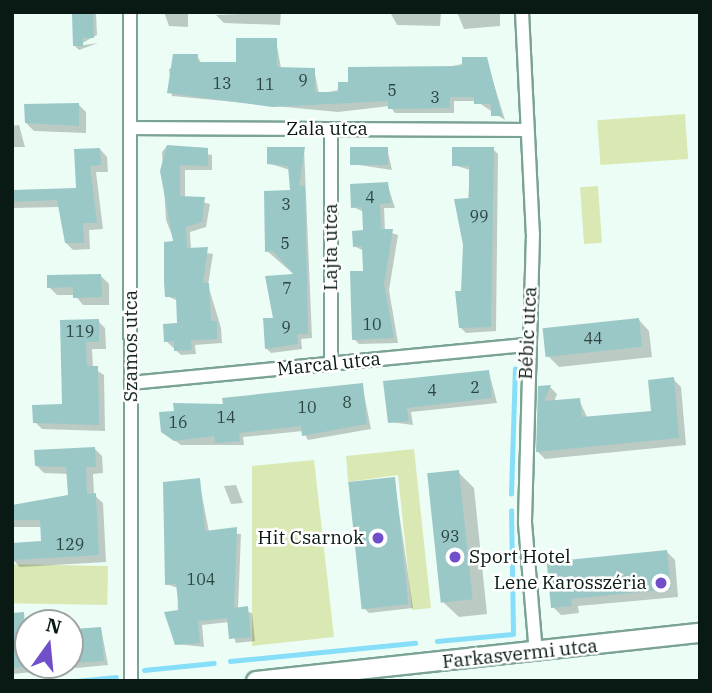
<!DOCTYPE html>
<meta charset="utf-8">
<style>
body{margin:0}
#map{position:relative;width:712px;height:693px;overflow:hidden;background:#ecfdf6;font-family:"IBM Plex Serif",serif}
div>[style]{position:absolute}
.green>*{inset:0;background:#dae9b4;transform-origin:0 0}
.shadow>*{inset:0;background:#0003}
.stream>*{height:4.5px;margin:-2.25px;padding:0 2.25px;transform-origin:2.25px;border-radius:2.25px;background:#87def8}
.building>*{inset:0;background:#9ac8c7;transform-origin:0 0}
.roads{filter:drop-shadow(2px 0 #7ba394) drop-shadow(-2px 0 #7ba394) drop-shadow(0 2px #7ba394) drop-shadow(0 -2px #7ba394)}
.street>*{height:12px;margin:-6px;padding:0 6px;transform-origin:6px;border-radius:6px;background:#fff}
.secondary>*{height:18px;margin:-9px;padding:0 9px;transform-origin:9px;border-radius:9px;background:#fff}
.dots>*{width:19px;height:19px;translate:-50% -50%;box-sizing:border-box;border:4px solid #fff;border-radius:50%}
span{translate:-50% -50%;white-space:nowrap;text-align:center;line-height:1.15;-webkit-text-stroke:5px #fff;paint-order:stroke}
.number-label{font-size:16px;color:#2d4540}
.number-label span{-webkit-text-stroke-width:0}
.street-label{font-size:19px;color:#091913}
.poi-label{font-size:19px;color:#091913}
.right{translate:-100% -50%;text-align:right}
.left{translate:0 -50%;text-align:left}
.frame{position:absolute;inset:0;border:14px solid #091913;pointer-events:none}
.north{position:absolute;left:14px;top:609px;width:70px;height:70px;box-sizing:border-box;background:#fff;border:2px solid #9da3a1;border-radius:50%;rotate:15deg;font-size:19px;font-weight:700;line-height:28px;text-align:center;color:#091913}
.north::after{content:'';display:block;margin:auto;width:24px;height:32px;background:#714fc8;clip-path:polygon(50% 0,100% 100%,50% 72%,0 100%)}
</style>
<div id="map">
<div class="green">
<div style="left:685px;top:114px;width:45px;height:88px;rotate:86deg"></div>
<div style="left:598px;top:186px;width:57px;height:18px;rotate:86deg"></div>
<div style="clip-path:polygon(414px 449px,431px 608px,412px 610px,398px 475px,348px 482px,346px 456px)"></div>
<div style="clip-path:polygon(314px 460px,334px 637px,252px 646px,252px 466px)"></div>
<div style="left:108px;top:566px;width:39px;height:96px;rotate:91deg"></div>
</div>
<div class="shadow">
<div style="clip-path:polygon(74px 12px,96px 12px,97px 35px,77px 46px,98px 43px,79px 50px,74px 45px)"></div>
<div style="clip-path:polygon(164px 12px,188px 12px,188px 27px,169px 26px)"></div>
<div style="clip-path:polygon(281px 12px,280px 25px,224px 23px,216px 15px)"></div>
<div style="clip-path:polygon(390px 12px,441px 12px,440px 26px,397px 25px)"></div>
<div style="clip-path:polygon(457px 12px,500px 12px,500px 26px,464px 29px)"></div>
<div style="clip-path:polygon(276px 40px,281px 68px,314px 69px,319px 94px,486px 59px,505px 120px,476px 101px,454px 101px,454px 113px,395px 113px,390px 106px,338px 112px,172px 96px,169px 69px,197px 56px,202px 64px,238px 64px)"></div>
<div style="clip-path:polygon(78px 104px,86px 112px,86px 133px,34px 131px,26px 123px)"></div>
<div style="clip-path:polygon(19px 125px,25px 147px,13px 147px,12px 126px)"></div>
<div style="clip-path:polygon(167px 146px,212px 155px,212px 170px,185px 170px,185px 198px,210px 204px,206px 227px,190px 232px,191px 250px,213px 254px,208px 285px,221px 328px,222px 343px,195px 345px,196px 354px,181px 355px,166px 341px,179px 325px,178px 301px,167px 296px,175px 243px,166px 220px,162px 152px)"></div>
<div style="clip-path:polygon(304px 148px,312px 338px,301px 339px,302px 349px,271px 353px,266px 348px,275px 320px,266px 277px,296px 276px,267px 251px,291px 192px,290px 170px,268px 163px)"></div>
<div style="clip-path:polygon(387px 148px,392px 170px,352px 164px)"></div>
<div style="clip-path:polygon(100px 149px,107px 157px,108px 172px,96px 172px,103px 229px,89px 230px,90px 249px,73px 250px,66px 243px,60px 207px,12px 208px,12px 192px,78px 190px,76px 150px)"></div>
<div style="clip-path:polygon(493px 149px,498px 154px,496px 331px,466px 333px,460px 327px,470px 170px,454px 165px)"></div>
<div style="clip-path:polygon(387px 183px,395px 208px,384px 208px,385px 231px,398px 235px,389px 290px,398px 343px,359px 344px,354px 339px,365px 272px,364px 251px,354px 246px,365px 232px,364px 212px,353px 207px)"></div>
<div style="clip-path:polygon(101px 276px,109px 284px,109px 305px,83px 305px,75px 295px,57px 295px,49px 287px)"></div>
<div style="clip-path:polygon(639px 320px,649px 331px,652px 357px,559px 367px,548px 356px)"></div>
<div style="clip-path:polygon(98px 321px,105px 328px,106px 349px,92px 349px,93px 368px,104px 375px,105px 431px,42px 429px,35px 422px,64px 406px,62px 322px)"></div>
<div style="clip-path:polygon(489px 372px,497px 403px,411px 412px,413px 425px,390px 422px,385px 382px)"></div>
<div style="clip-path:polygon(673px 379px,681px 387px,686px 445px,545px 459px,537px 451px,539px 388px,550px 387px,557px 394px,554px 402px,579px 400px,588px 419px,653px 413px)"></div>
<div style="clip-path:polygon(362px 384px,371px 429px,308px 440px,303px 431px,243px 437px,244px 445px,181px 445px,169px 436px,225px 406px)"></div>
<div style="clip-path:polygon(95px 449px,102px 456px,103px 473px,93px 474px,94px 495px,103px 503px,106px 562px,20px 567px,12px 559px,43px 543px,42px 527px,12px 527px,12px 507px,70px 497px,69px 474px,44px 473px,37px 466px)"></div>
<div style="clip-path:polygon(458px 472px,474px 488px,487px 614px,459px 617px,443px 602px)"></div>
<div style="clip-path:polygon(394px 478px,413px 608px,369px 613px,364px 608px)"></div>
<div style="clip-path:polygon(199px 480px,209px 532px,241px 534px,238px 609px,252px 613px,255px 641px,236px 643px,229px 622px,202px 625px,204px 647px,177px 644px,178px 588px,166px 584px)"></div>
<div style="clip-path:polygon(236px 485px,243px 503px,231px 504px,224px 486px)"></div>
<div style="clip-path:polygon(667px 552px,675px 560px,678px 597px,578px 606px,579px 613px,561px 615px,553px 607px,566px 554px,572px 561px)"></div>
<div style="clip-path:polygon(23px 614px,28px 665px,70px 665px,70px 652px,101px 628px,108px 665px,12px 674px,12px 615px)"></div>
</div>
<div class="stream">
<div style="left:511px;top:494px;width:125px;rotate:-88.2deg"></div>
<div style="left:437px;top:641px;width:76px;rotate:-5.3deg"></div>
<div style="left:513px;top:634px;width:123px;rotate:-90.9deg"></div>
<div style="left:230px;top:661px;width:186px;rotate:-5.6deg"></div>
<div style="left:144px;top:670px;width:70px;rotate:-5.7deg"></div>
<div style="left:76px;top:681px;width:40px;rotate:-5.7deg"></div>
</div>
<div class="building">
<div style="clip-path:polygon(72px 14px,93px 14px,94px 38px,83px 38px,83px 46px,73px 46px)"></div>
<div style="clip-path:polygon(236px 38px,277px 38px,277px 67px,315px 68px,315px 92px,338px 92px,338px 82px,348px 82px,348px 67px,462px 66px,462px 57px,487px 57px,502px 116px,491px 116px,491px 104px,474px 104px,474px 97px,450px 97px,450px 108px,388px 109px,388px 101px,272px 107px,167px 93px,173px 54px,198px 54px,198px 62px,236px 62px)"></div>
<div style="clip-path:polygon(79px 103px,79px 126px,25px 123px,24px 104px)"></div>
<div style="clip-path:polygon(167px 145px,208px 148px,208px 166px,180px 165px,180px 196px,205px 197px,202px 222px,186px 227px,187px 248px,208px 247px,203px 283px,209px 283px,211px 321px,217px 321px,217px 339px,191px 340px,192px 350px,174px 351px,174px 341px,164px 342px,163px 324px,177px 323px,176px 297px,165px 297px,164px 282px,164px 242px,173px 241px,160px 171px)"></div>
<div style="clip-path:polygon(267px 147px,305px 147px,299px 186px,305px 186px,308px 334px,297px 334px,298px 344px,265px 349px,263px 318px,273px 318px,265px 276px,293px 274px,273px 251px,265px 252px,264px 191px,290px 190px,288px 166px,267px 164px)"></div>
<div style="left:350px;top:147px;width:38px;height:18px"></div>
<div style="clip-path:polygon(452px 147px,494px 147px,491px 327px,459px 328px,455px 291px,461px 291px,463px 245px,454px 199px,469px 198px,469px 166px,452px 166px)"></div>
<div style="clip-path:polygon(100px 148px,101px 165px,90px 166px,97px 223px,83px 223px,84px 243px,65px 243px,57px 200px,12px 202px,12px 190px,76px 188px,74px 149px)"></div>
<div style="clip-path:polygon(388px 182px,391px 203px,380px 204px,381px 229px,393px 229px,384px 284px,394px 338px,352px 340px,350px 271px,363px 271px,362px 246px,353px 247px,352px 231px,363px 230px,362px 207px,351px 208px,350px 184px)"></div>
<div style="clip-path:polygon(101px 274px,102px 297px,73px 298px,73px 287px,47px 288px,47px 275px)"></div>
<div style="left:639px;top:318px;width:29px;height:97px;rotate:84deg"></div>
<div style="clip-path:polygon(99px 319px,99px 342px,86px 342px,87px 366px,98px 366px,99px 425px,33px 423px,32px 405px,62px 404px,60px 320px)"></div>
<div style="clip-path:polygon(489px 370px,492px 398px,407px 408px,409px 421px,388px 423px,383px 381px)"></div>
<div style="clip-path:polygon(674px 377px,679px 438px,536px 452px,538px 386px,551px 385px,544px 401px,580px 398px,582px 417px,651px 411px,648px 380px)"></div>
<div style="clip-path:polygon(363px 383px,367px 424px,302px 436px,301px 426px,239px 433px,240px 441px,215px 443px,214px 436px,174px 441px,161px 432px,159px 412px,174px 411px,173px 403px,223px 404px,222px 398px)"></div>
<div style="clip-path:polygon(95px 447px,96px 467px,86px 467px,87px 494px,96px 493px,99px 555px,12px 560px,12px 543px,41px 541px,40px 520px,12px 520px,12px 505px,68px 495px,66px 467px,35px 466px,34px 450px)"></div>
<div style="left:459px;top:470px;width:130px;height:32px;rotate:84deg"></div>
<div style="left:395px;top:477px;width:128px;height:47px;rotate:84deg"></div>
<div style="clip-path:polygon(200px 478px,205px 531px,237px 527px,234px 608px,248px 606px,251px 637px,229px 639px,227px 618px,198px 621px,200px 643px,175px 645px,164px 612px,179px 610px,176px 584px,165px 585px,163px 482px)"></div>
<div style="clip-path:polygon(667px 550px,671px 589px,571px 599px,572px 606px,551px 608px,546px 555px,567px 553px,567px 560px)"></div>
<div style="clip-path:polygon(24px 612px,28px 666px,12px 668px,12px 613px)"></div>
<div style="clip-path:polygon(101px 627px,104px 661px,70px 663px,73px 629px)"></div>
</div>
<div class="roads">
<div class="street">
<div style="left:130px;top:12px;width:669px;rotate:89.91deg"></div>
<div style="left:522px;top:12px;width:222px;rotate:87.2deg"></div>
<div style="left:533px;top:234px;width:289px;rotate:91.6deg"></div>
<div style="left:525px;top:523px;width:130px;rotate:85.2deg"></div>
<div style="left:130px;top:128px;width:394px;rotate:0.3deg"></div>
<div style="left:331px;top:129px;width:235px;rotate:90deg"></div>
<div style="left:131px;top:383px;width:398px;rotate:-5.5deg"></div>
</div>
<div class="secondary">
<div style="left:256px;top:681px;width:447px;rotate:-6.2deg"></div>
</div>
</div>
<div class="dots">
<div style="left:378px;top:538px;background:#714fc8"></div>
<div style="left:455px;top:557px;background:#714fc8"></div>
<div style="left:661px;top:583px;background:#714fc8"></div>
</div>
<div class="number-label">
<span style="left:303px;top:80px">9</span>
<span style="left:222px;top:83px">13</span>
<span style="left:265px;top:84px">11</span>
<span style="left:392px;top:90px">5</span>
<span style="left:435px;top:97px">3</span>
<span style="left:370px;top:197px">4</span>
<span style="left:286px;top:204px">3</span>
<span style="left:479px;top:216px">99</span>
<span style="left:285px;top:243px">5</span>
<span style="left:287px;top:288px">7</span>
<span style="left:372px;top:324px">10</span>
<span style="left:286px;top:327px">9</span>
<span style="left:80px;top:331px">119</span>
<span style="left:593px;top:338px">44</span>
<span style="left:475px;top:387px">2</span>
<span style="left:432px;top:390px">4</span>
<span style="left:347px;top:402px">8</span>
<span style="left:307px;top:407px">10</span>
<span style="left:226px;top:417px">14</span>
<span style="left:178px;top:422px">16</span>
<span style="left:450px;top:536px">93</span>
<span style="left:70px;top:544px">129</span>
<span style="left:201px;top:579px">104</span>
</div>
<div class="street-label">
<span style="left:327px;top:129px">Zala utca</span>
<span style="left:331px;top:247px;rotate:-90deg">Lajta utca</span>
<span style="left:528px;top:333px;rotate:-87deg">Bébic utca</span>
<span style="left:131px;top:346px;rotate:-90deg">Szamos utca</span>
<span style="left:329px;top:364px;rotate:-6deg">Marcal utca</span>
<span style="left:520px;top:654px;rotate:-6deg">Farkasvermi utca</span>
</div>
<div class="poi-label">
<span class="right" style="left:364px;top:538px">Hit Csarnok</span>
<span class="left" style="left:469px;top:557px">Sport Hotel</span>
<span class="right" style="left:647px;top:583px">Lene Karosszéria</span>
</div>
<div class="frame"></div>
<div class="north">N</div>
</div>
